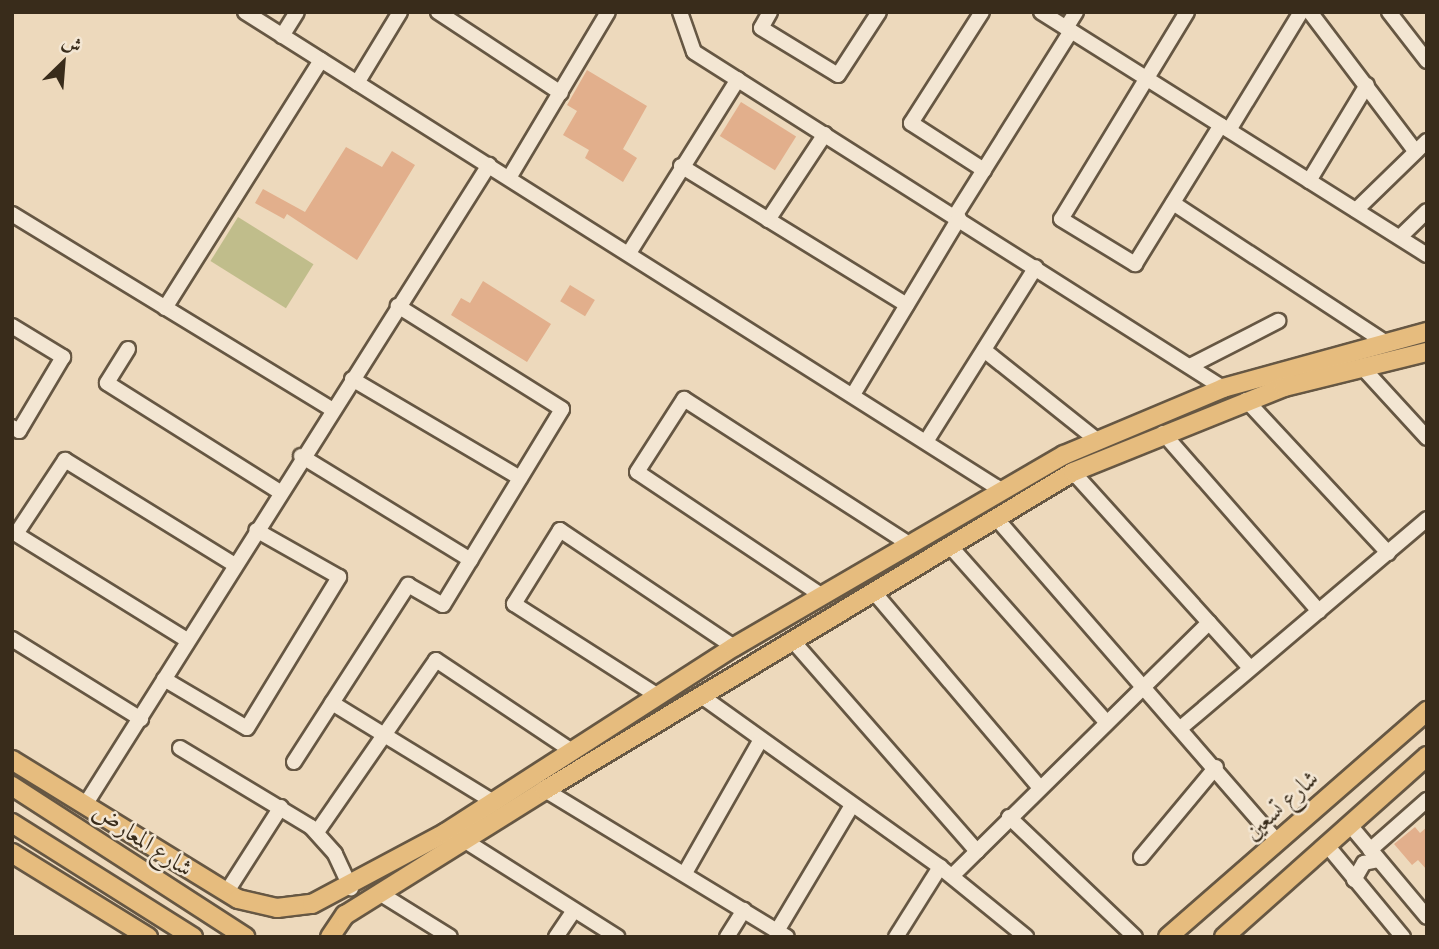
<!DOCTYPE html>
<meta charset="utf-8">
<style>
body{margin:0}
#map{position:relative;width:1439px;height:949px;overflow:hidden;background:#edd9bc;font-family:"Libre Bodoni",Amiri,serif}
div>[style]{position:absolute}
.green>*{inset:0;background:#c0bd8b;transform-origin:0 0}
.building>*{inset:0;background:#e2af8c;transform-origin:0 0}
.roads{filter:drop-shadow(2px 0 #665743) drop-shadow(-2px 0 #665743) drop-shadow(0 2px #665743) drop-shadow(0 -2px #665743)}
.minor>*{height:14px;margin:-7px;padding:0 7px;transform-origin:7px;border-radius:7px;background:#f3e6d3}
.major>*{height:18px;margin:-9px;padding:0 9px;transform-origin:9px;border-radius:9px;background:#e6bc7e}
span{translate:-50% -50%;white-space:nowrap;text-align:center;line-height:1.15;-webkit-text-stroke:5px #f3e6d3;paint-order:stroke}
.street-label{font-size:24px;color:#392c1b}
.frame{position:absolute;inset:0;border:14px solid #392c1b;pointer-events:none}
.north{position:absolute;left:28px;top:28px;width:70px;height:70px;-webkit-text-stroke:5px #f3e6d3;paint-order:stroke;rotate:25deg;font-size:19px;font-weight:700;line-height:28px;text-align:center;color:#392c1b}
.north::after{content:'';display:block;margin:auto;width:24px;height:32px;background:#392c1b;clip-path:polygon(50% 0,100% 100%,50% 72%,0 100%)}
</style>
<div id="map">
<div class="green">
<div style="left:238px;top:217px;width:89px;height:52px;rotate:32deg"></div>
</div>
<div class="building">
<div style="clip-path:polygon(587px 70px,647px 106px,623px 149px,637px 158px,623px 182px,585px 158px,589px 150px,563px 135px,577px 111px,567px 105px)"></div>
<div style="left:741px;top:102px;width:65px;height:40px;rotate:32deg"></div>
<div style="clip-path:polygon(346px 147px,382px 167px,392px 151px,415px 165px,357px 260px,287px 214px,284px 219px,255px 203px,263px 189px,305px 212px)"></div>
<div style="clip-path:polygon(483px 281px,551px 324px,527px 362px,451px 315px,461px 298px,470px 303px)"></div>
<div style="left:570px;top:285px;width:29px;height:19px;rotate:31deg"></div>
<div style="clip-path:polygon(1415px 827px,1420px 833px,1427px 827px,1427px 870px,1418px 860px,1412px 865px,1394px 844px)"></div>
</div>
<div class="roads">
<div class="minor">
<div style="left:245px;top:12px;width:894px;rotate:32.3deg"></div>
<div style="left:438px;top:12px;width:147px;rotate:33.4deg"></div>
<div style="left:680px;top:12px;width:42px;rotate:70.7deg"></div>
<div style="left:694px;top:52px;width:627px;rotate:32.42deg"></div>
<div style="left:770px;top:12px;width:18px;rotate:119deg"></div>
<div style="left:761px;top:28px;width:90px;rotate:31.4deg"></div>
<div style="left:838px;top:75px;width:75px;rotate:-56.9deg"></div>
<div style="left:982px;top:12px;width:132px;rotate:122.6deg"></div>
<div style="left:911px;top:123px;width:87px;rotate:32.8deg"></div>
<div style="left:1041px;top:12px;width:456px;rotate:32.2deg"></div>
<div style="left:1187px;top:12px;width:242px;rotate:121.3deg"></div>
<div style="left:1061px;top:219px;width:87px;rotate:31.3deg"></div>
<div style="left:1135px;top:264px;width:163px;rotate:-58.3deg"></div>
<div style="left:1310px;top:12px;width:174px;rotate:52.9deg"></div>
<div style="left:1389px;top:12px;width:62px;rotate:52.2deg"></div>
<div style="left:1066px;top:28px;width:19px;rotate:-58deg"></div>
<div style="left:282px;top:36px;width:28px;rotate:-58deg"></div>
<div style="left:357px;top:83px;width:83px;rotate:-58.8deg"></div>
<div style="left:1229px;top:130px;width:138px;rotate:-58.6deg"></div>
<div style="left:681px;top:166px;width:265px;rotate:31.6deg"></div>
<div style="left:509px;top:178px;width:193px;rotate:-59.2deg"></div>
<div style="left:1309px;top:181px;width:112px;rotate:-58.9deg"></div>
<div style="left:1173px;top:203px;width:254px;rotate:33.3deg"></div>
<div style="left:1356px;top:210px;width:99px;rotate:-44.2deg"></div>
<div style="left:12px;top:214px;width:374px;rotate:31.4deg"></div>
<div style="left:955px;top:216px;width:218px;rotate:-57.9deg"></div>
<div style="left:768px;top:220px;width:103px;rotate:-56.5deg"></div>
<div style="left:1400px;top:237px;width:37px;rotate:-44deg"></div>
<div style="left:629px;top:253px;width:205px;rotate:-57.9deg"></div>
<div style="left:165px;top:308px;width:293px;rotate:-57.8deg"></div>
<div style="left:12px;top:326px;width:60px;rotate:31.3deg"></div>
<div style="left:63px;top:357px;width:86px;rotate:120.7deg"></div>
<div style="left:19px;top:431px;width:8px;rotate:-150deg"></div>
<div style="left:128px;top:349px;width:40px;rotate:122deg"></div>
<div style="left:107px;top:383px;width:204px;rotate:32.2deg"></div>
<div style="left:984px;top:350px;width:146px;rotate:38.6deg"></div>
<div style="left:1192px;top:365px;width:97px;rotate:-27.1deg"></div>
<div style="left:1362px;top:367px;width:96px;rotate:47.5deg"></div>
<div style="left:352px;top:379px;width:195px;rotate:30.5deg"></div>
<div style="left:854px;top:393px;width:204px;rotate:-59deg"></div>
<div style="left:1246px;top:400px;width:209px;rotate:47.1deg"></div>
<div style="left:1163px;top:433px;width:237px;rotate:48.8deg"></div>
<div style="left:927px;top:440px;width:204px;rotate:-57.8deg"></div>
<div style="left:301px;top:456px;width:199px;rotate:31.5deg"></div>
<div style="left:1073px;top:472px;width:264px;rotate:47.9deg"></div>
<div style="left:996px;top:518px;width:430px;rotate:49deg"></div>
<div style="left:950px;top:546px;width:235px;rotate:48.4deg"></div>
<div style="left:873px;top:591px;width:258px;rotate:49.7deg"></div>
<div style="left:821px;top:595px;width:221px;rotate:-146.2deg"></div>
<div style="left:637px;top:472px;width:87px;rotate:-57.2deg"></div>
<div style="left:684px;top:399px;width:268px;rotate:32.8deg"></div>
<div style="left:12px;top:639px;width:152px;rotate:31.8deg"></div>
<div style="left:187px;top:640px;width:201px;rotate:-148.2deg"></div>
<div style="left:16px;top:534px;width:89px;rotate:-56.5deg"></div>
<div style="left:65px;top:460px;width:200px;rotate:31.7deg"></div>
<div style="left:792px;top:640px;width:281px;rotate:48.8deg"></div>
<div style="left:164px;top:679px;width:96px;rotate:30.6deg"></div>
<div style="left:247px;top:728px;width:177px;rotate:-58.6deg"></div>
<div style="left:339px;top:577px;width:95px;rotate:-150.5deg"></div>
<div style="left:700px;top:695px;width:295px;rotate:35.6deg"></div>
<div style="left:940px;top:867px;width:111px;rotate:39.1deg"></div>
<div style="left:658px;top:696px;width:171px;rotate:-147.4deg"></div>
<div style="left:514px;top:604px;width:87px;rotate:-58.1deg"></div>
<div style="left:560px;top:530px;width:210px;rotate:33.9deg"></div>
<div style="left:332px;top:703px;width:188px;rotate:31.5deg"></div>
<div style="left:1183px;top:726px;width:320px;rotate:-40.3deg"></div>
<div style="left:180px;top:748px;width:153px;rotate:31.1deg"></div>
<div style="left:311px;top:827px;width:36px;rotate:48deg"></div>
<div style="left:335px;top:854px;width:38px;rotate:65deg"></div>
<div style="left:294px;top:762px;width:211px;rotate:-57.2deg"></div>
<div style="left:408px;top:585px;width:40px;rotate:29.7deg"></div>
<div style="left:443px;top:605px;width:229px;rotate:-58.7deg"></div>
<div style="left:562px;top:409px;width:194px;rotate:-147.9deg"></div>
<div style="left:545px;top:790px;width:283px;rotate:31.3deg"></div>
<div style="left:85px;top:805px;width:757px;rotate:-57.74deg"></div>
<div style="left:1009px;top:817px;width:174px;rotate:43.6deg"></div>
<div style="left:1349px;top:824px;width:121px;rotate:50deg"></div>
<div style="left:317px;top:832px;width:209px;rotate:-55.3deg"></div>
<div style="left:436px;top:660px;width:164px;rotate:33.8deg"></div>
<div style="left:467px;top:842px;width:178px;rotate:32.3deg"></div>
<div style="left:1326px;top:844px;width:121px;rotate:50.4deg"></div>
<div style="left:1370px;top:850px;width:76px;rotate:-41.3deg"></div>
<div style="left:1141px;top:857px;width:117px;rotate:-50.2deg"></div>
<div style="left:685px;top:873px;width:152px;rotate:-60.4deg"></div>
<div style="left:952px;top:876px;width:361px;rotate:-44.6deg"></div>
<div style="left:1354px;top:880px;width:20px;rotate:-60deg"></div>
<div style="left:1364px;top:863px;width:14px;rotate:-12deg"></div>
<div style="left:226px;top:893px;width:102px;rotate:-57.4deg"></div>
<div style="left:381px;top:894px;width:81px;rotate:31.9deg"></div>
<div style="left:777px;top:931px;width:144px;rotate:-59.2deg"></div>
<div style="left:556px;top:937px;width:32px;rotate:-56deg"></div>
<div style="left:727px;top:937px;width:32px;rotate:-58deg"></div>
<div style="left:896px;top:937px;width:83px;rotate:-57.8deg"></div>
</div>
<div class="major">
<div style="left:12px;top:760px;width:265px;rotate:31.6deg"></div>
<div style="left:238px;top:899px;width:40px;rotate:13deg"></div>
<div style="left:277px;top:908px;width:35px;rotate:-7deg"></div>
<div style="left:312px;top:904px;width:151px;rotate:-28.1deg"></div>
<div style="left:445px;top:833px;width:344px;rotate:-32.8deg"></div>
<div style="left:734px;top:647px;width:382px;rotate:-30.2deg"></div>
<div style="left:1064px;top:455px;width:173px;rotate:-22.8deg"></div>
<div style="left:1223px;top:388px;width:212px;rotate:-15.4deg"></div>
<div style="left:12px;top:786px;width:278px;rotate:32.9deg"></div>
<div style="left:12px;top:823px;width:214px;rotate:32.2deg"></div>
<div style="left:12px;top:853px;width:160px;rotate:31.7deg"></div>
<div style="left:330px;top:937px;width:27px;rotate:-56deg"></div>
<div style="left:345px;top:915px;width:236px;rotate:-32deg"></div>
<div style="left:545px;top:790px;width:616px;rotate:-31.06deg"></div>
<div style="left:1073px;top:472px;width:227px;rotate:-21.9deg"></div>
<div style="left:1284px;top:387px;width:147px;rotate:-13.8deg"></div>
<div style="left:1168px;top:937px;width:344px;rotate:-41.1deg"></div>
<div style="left:1224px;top:937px;width:272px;rotate:-41.7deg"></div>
</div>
</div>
<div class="street-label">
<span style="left:1282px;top:806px;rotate:-42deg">شارع تسعين</span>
<span style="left:142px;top:841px;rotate:33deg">شارع المعارض</span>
</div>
<div class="frame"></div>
<div class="north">ش</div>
</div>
